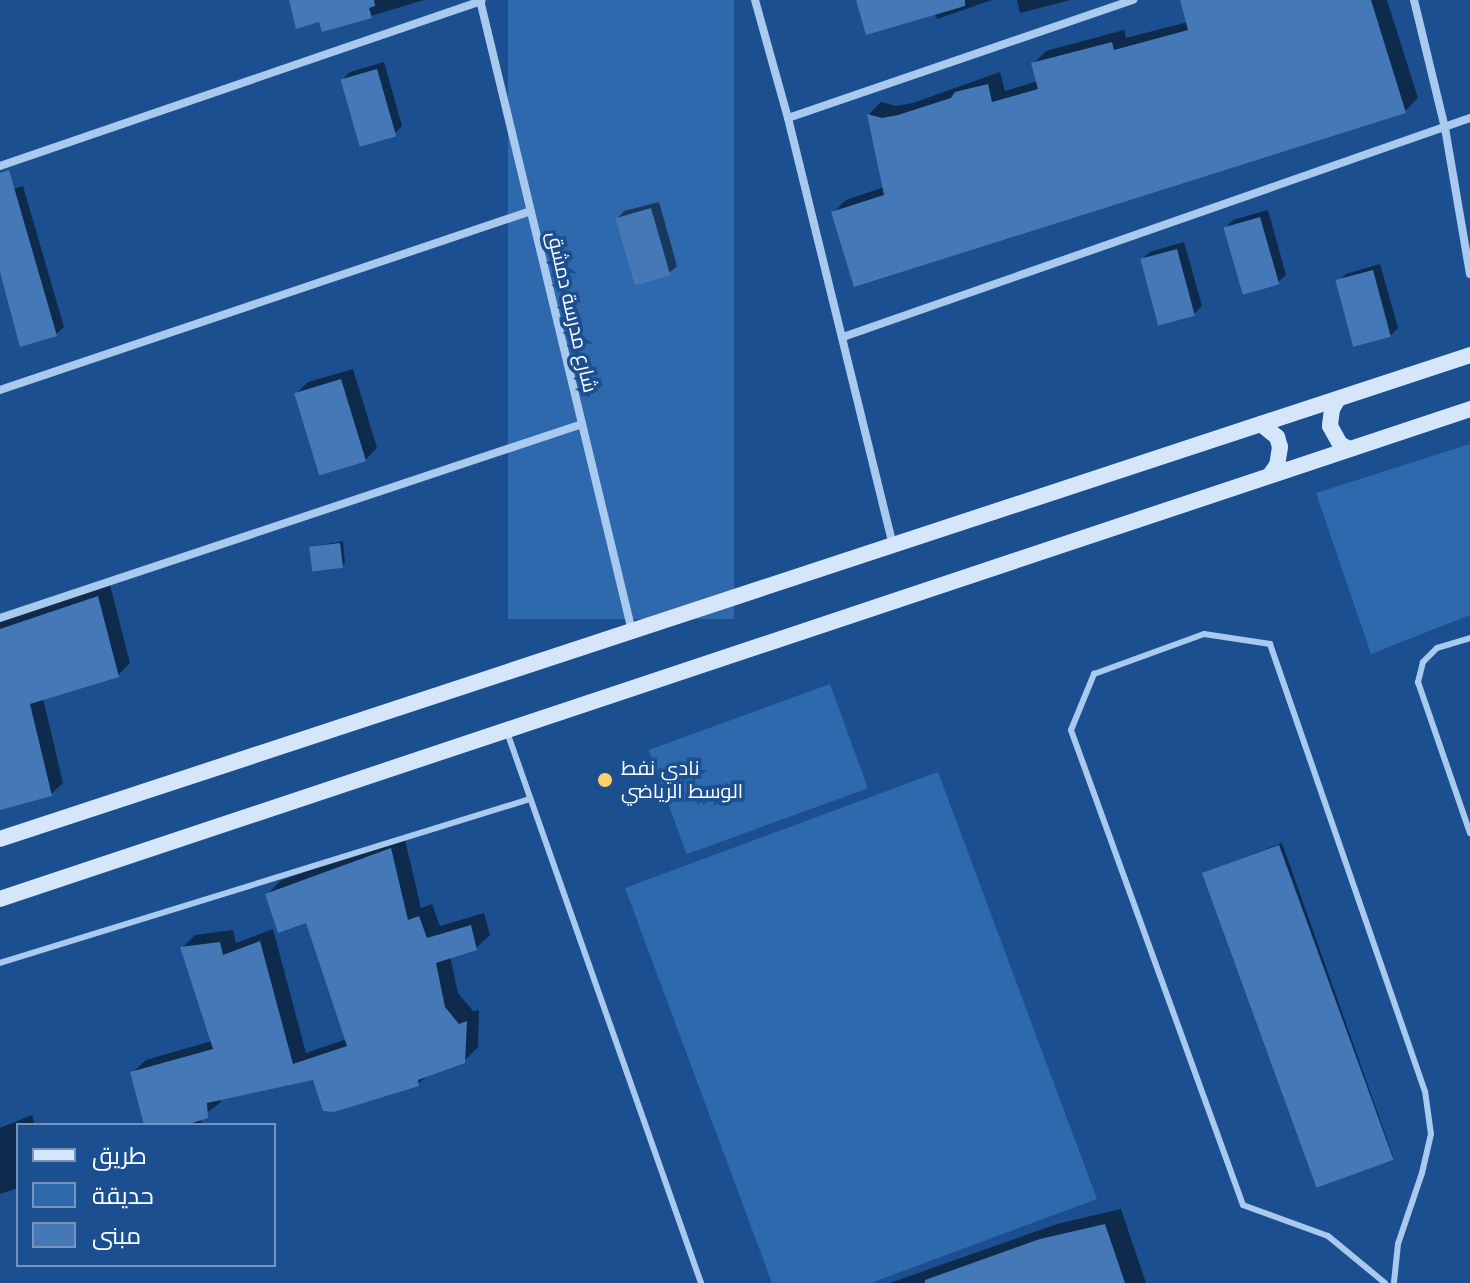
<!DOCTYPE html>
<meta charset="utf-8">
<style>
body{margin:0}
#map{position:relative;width:1470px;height:1283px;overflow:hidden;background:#1b4f8f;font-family:Inter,Cairo,sans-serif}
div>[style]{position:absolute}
.green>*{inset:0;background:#2e69ad;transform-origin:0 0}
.shadow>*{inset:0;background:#0007}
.building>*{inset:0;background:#4478b7;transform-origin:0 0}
.lane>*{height:6px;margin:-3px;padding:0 3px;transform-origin:3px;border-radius:3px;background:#a9c9ee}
.street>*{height:8px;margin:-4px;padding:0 4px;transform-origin:4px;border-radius:4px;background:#a9c9ee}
.secondary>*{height:16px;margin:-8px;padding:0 8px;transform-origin:8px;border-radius:8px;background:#d6e6fa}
.dots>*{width:22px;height:22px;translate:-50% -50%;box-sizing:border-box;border:4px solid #1b4f8f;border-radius:50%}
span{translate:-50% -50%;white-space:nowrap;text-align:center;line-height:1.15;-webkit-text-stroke:7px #1b4f8f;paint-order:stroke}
.street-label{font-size:20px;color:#fff}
.poi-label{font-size:20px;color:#fff}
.left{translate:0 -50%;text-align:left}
.legend{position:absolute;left:16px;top:1123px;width:260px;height:144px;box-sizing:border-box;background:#1b4f8f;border:2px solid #7695bc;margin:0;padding:10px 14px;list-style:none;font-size:24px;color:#fff}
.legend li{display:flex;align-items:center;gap:16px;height:40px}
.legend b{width:40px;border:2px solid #7695bc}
</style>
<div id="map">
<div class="green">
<div style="left:508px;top:0;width:226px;height:619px"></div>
<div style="clip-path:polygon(1470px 444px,1470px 615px,1371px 654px,1316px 493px)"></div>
<div style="left:830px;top:684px;width:111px;height:193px;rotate:70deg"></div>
<div style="clip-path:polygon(938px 772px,1097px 1199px,871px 1283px,772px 1283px,625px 888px)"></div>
</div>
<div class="shadow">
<div style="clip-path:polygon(291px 0,424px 0,324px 30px,321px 20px)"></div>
<div style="clip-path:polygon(858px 0,992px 0,937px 19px,935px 13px)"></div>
<div style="clip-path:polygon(1017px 0,1070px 0,1020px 13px)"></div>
<div style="clip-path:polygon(1195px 0,1387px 0,1418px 98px,1405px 111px,833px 213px,846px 200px,884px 187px,869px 114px,881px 102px,896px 106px,913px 103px,1000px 72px,1005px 91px,1038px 81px,1033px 64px,1046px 51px,1124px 30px,1126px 38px,1188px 22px)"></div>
<div style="clip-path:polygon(384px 62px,402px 126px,394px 134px,342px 80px,350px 72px)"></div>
<div style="clip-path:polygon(23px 186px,64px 327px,56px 334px,0 270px,0 193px)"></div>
<div style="clip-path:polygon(659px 202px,677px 266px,669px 273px,617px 219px,624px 211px)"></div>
<div style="clip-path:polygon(1268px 210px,1286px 275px,1278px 282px,1226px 227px,1233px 220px)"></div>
<div style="clip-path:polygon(1184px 242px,1202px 306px,1194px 314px,1142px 259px,1150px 252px)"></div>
<div style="clip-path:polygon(1380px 264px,1398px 328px,1390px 336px,1338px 281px,1346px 274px)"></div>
<div style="clip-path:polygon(353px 369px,377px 448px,365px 460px,296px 394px,308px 382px)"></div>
<div style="clip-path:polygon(343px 541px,345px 563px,342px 566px,311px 547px)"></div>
<div style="clip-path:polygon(110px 585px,130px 663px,118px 675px,43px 698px,63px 783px,51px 794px,0 808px,0 621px)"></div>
<div style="clip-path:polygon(404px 836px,421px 908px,432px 904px,440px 926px,484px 913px,490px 935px,476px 948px,450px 956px,458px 993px,473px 1011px,479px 1010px,478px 1047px,464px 1061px,429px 1074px,418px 1084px,314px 1078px,220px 1098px,221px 1102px,200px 1118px,202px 1125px,136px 1125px,145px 1123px,132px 1073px,146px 1060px,212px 1041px,182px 948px,195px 935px,233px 930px,236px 943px,273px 929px,306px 1053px,347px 1039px,308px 920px,267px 895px,280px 881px)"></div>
<div style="clip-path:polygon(1282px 843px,1393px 1156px,1390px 1159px,1204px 873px)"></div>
<div style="clip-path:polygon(32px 1115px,35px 1125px,18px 1125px,18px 1188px,0 1194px,0 1128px)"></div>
<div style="clip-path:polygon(1121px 1209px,1146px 1283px,890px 1283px,1057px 1224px)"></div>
</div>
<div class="building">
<div style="clip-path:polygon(289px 0,374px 0,375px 6px,369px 8px,372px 18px,322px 32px,319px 22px,296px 29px)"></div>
<div style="clip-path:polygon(856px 0,965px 0,965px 6px,866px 35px)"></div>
<div style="clip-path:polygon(1180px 0,1371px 0,1406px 113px,854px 287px,831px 212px,884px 195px,867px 114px,882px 118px,898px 115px,951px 98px,955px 92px,988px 84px,992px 102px,1038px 89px,1031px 63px,1112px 42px,1114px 50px,1188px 30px)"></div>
<div style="left:377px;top:69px;width:70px;height:38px;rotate:74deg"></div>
<div style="clip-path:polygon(9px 170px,57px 336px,20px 347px,0 272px,0 173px)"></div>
<div style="left:651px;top:208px;width:70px;height:37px;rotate:74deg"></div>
<div style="left:1260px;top:217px;width:70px;height:38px;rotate:74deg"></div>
<div style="left:1177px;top:249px;width:69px;height:38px;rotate:75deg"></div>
<div style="left:1373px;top:270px;width:69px;height:39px;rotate:75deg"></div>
<div style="left:341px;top:379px;width:86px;height:49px;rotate:73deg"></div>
<div style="left:340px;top:543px;width:25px;height:31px;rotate:83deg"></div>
<div style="clip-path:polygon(98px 596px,119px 677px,30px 704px,52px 796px,0 810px,0 629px)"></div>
<div style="left:1279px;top:845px;width:335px;height:82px;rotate:70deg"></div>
<div style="clip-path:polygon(391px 848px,408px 920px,419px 916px,427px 938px,471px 925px,477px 950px,436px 963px,445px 1007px,459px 1024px,467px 1021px,465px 1063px,418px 1080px,419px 1086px,334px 1112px,323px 1111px,313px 1080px,207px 1103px,208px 1118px,186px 1125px,144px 1125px,130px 1072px,213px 1049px,180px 947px,220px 942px,223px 955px,260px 941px,293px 1064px,347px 1046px,306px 923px,278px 933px,265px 894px)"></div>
<div style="clip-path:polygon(1105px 1224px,1125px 1283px,925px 1283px,925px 1280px,1040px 1239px)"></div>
</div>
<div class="lane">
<div style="left:1470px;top:638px;width:34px;rotate:163deg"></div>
<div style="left:1437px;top:648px;width:20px;rotate:135deg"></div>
<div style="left:1423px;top:662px;width:21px;rotate:104deg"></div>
<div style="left:1418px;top:682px;width:160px;rotate:71deg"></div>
<div style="left:507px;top:732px;width:584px;rotate:70.6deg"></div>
<div style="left:0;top:963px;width:555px;rotate:-17.19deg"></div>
<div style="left:1385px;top:1283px;width:74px;rotate:-140.5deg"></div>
<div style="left:1328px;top:1236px;width:90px;rotate:-160deg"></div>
<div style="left:1243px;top:1205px;width:505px;rotate:-109.91deg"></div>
<div style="left:1071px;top:730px;width:61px;rotate:-67.7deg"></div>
<div style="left:1094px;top:674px;width:117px;rotate:-20deg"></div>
<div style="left:1204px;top:634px;width:67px;rotate:8.6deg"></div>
<div style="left:1270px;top:644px;width:473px;rotate:70.9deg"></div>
<div style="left:1425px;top:1091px;width:43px;rotate:82.1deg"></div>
<div style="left:1431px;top:1134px;width:40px;rotate:103deg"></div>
<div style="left:1422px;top:1173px;width:75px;rotate:108.7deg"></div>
<div style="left:1398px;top:1244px;width:39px;rotate:96deg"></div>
</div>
<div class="street">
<div style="left:480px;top:0;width:649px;rotate:76.46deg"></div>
<div style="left:755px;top:0;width:123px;rotate:74.4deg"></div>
<div style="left:788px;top:118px;width:440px;rotate:76.2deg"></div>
<div style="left:1414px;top:0;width:132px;rotate:76.4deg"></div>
<div style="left:1445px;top:128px;width:148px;rotate:80.3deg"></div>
<div style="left:788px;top:118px;width:365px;rotate:-18.9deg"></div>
<div style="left:0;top:166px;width:509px;rotate:-18.93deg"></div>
<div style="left:843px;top:337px;width:664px;rotate:-19.25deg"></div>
<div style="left:0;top:390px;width:560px;rotate:-18.63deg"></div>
<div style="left:0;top:618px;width:613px;rotate:-18.43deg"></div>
</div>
<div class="secondary">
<div style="left:1338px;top:399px;width:12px;rotate:121deg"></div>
<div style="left:1332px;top:409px;width:17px;rotate:97deg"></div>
<div style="left:1330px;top:426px;width:21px;rotate:61deg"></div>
<div style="left:1340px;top:444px;width:10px;rotate:29deg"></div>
<div style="left:1261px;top:424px;width:21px;rotate:39deg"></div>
<div style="left:1277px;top:437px;width:10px;rotate:73deg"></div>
<div style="left:1280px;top:447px;width:18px;rotate:99deg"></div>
<div style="left:1277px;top:465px;width:12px;rotate:125deg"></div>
<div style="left:0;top:839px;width:1548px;rotate:-18.22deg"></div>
<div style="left:0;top:899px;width:1550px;rotate:-18.43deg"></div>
</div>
<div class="dots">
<div style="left:605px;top:780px;background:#ffd166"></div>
</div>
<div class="street-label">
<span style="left:572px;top:312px;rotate:77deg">شارع مدرسة دمشق</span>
</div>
<div class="poi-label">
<span class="left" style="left:621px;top:780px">نادي نفط<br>الوسط الرياضي</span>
</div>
<ul class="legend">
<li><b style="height:10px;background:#d6e6fa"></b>طريق</li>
<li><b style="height:22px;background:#2e69ad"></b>حديقة</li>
<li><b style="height:22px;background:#4478b7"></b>مبنى</li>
</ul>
</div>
